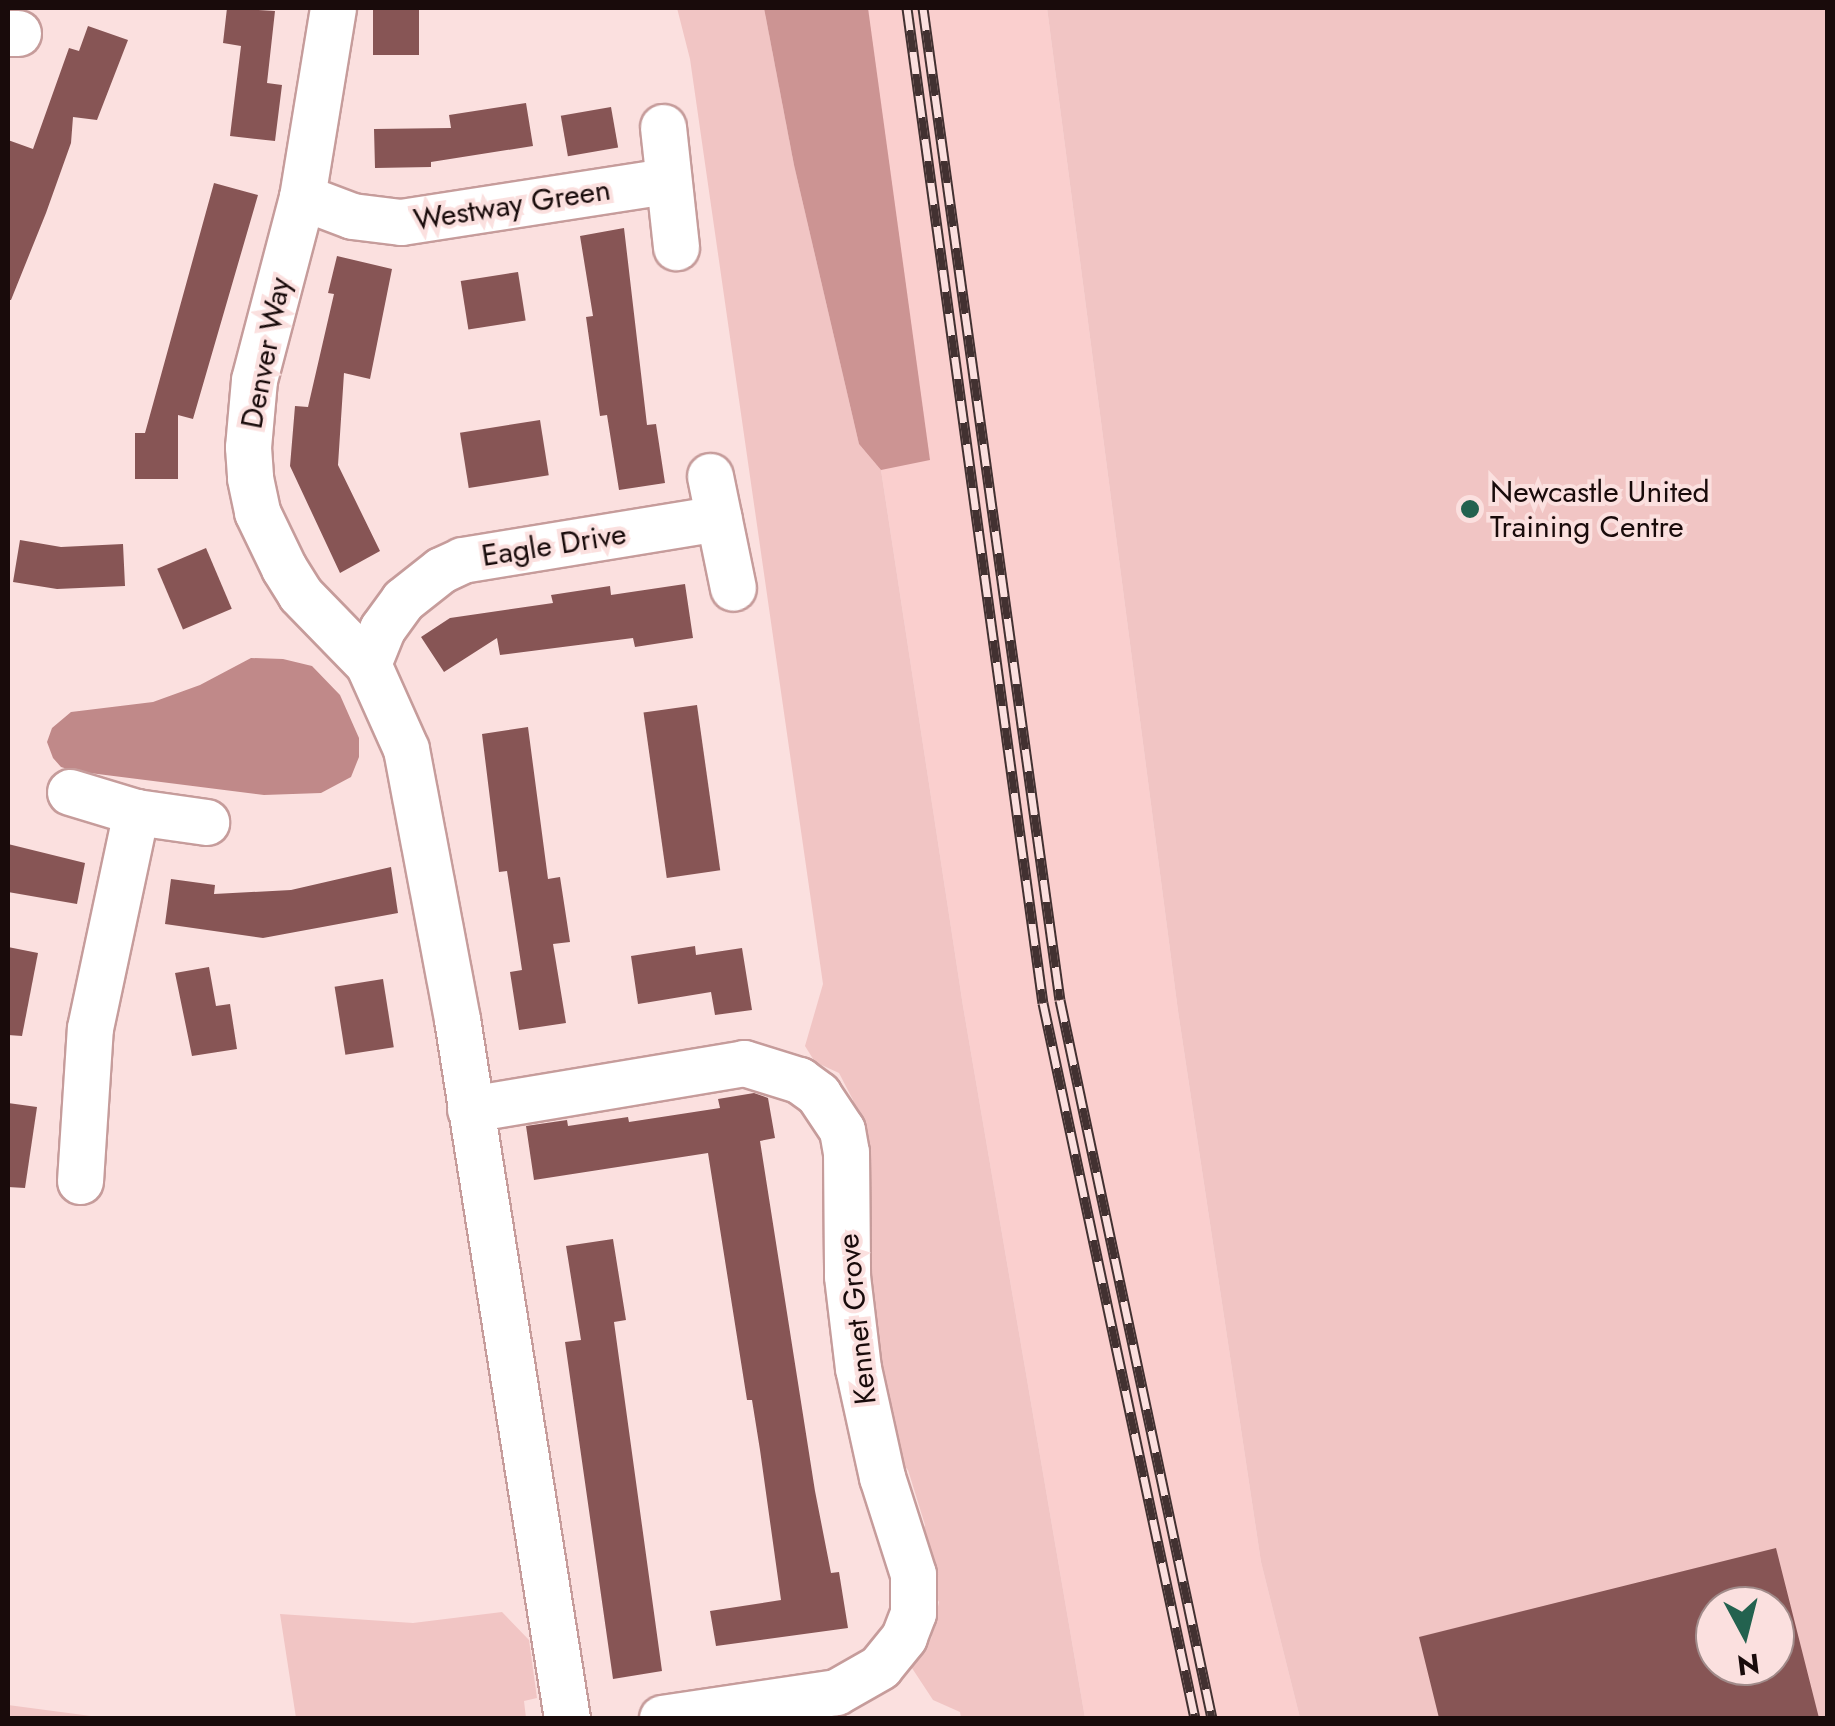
<!DOCTYPE html>
<style>
body{margin:0}
#map{position:relative;width:1835px;height:1726px;overflow:hidden;background:#fbe0df;font-family:Jost,sans-serif}
div>[style]{position:absolute}
.built>*{inset:0;background:#facfce}
.green>*{inset:0;background:#f1c5c4}
.forest>*{inset:0;background:#cc9493}
.water>*{inset:0;background:#c08989}
.building>*{inset:0;background:#875555;transform-origin:0 0}
.roads{filter:drop-shadow(2px 0 #c69c9b) drop-shadow(-2px 0 #c69c9b) drop-shadow(0 2px #c69c9b) drop-shadow(0 -2px #c69c9b)}
.minor>*{height:45px;margin:-22.5px;padding:0 22.5px;transform-origin:22.5px;border-radius:22.5px;background:#fff}
.rail>*{height:11px;margin-top:-5.5px;transform-origin:0;background:repeating-linear-gradient(90deg,#fbe0df 0 22px,#423131 0 44px);box-sizing:border-box;border-block:2px solid #423131}
.dots>*{width:28px;height:28px;translate:-50% -50%;box-sizing:border-box;border:5px solid #fbe0df;border-radius:50%}
span{translate:-50% -50%;white-space:nowrap;text-align:center;line-height:1.15;-webkit-text-stroke:8px #fbe0df;paint-order:stroke}
.street-label{font-size:30px;color:#190b0b}
.poi-label{font-size:30px;color:#190b0b}
.left{translate:0 -50%;text-align:left}
.frame{position:absolute;inset:0;border:10px solid #190b0b;pointer-events:none}
.north{position:absolute;left:1695px;top:1586px;width:100px;height:100px;box-sizing:border-box;background:#fbe0df;border:2px solid #a18b8a;border-radius:50%;rotate:173deg;font-size:28px;font-weight:700;line-height:40px;text-align:center;color:#190b0b}
.north::after{content:'';display:block;margin:auto;width:35px;height:45px;background:#23624f;clip-path:polygon(50% 0,100% 100%,50% 72%,0 100%)}
</style>
<div id="map">
<div class="built">
<div style="clip-path:polygon(764px 8px,1047px 8px,1178px 1011px,1261px 1562px,1300px 1718px,1085px 1718px,963px 1006px,881px 470px,859px 444px)"></div>
</div>
<div class="green">
<div style="clip-path:polygon(677px 8px,764px 8px,794px 165px,859px 444px,881px 470px,963px 1006px,1085px 1718px,961px 1718px,960px 1712px,933px 1700px,908px 1662px,931px 1639px,939px 1602px,931px 1589px,919px 1541px,925px 1525px,908px 1470px,897px 1459px,873px 1336px,863px 1264px,872px 1231px,853px 1100px,839px 1073px,815px 1062px,805px 1046px,823px 984px,690px 59px)"></div>
<div style="clip-path:polygon(evenodd,1047px 8px,1827px 8px,1827px 1718px,1300px 1718px,1261px 1562px,1178px 1011px,1047px 8px,1715px 1606px,1775px 1606px,1775px 1666px,1715px 1666px,1715px 1606px)"></div>
<div style="clip-path:polygon(502px 1612px,529px 1640px,537px 1698px,524px 1701px,526px 1718px,296px 1718px,280px 1614px,413px 1623px)"></div>
<div style="clip-path:polygon(8px 1705px,106px 1718px,8px 1718px)"></div>
</div>
<div class="forest">
<div style="clip-path:polygon(764px 8px,868px 8px,930px 460px,881px 470px,859px 444px,794px 165px)"></div>
</div>
<div class="water">
<div style="clip-path:polygon(251px 658px,283px 659px,312px 666px,340px 695px,359px 738px,359px 757px,351px 777px,321px 793px,264px 795px,74px 771px,61px 767px,53px 758px,47px 742px,52px 728px,71px 712px,153px 702px,200px 685px)"></div>
</div>
<div class="building">
<div style="clip-path:polygon(227px 8px,275px 11px,267px 83px,282px 85px,275px 141px,230px 136px,241px 46px,223px 43px)"></div>
<div style="left:373px;top:8px;width:46px;height:47px"></div>
<div style="clip-path:polygon(88px 26px,128px 40px,97px 120px,73px 117px,71px 143px,46px 213px,11px 300px,8px 300px,8px 140px,33px 149px,69px 48px,79px 51px)"></div>
<div style="clip-path:polygon(526px 103px,533px 146px,431px 162px,431px 167px,375px 168px,374px 129px,451px 128px,449px 115px)"></div>
<div style="left:611px;top:107px;width:41px;height:51px;rotate:80deg"></div>
<div style="clip-path:polygon(214px 183px,258px 195px,193px 419px,178px 415px,178px 479px,135px 479px,135px 433px,145px 433px)"></div>
<div style="clip-path:polygon(624px 228px,647px 425px,656px 424px,665px 483px,619px 490px,607px 415px,600px 416px,586px 317px,593px 316px,580px 236px)"></div>
<div style="clip-path:polygon(337px 256px,392px 269px,370px 379px,344px 373px,338px 465px,380px 551px,340px 573px,290px 466px,295px 406px,308px 407px,334px 294px,328px 293px)"></div>
<div style="left:518px;top:272px;width:49px;height:58px;rotate:81deg"></div>
<div style="left:540px;top:420px;width:56px;height:81px;rotate:81deg"></div>
<div style="clip-path:polygon(20px 540px,61px 547px,123px 544px,125px 586px,57px 589px,13px 582px)"></div>
<div style="left:206px;top:548px;width:66px;height:53px;rotate:67deg"></div>
<div style="clip-path:polygon(685px 584px,693px 638px,635px 647px,633px 638px,500px 655px,497px 638px,444px 672px,421px 637px,450px 618px,553px 603px,551px 595px,610px 586px,611px 595px)"></div>
<div style="left:697px;top:705px;width:167px;height:54px;rotate:82deg"></div>
<div style="clip-path:polygon(528px 727px,548px 879px,560px 877px,570px 942px,553px 944px,566px 1023px,519px 1030px,510px 972px,522px 970px,507px 871px,499px 872px,482px 734px)"></div>
<div style="clip-path:polygon(8px 844px,85px 863px,77px 904px,8px 892px)"></div>
<div style="clip-path:polygon(391px 867px,398px 913px,263px 938px,165px 924px,171px 879px,215px 885px,214px 894px,291px 890px)"></div>
<div style="clip-path:polygon(695px 946px,696px 955px,742px 948px,752px 1010px,715px 1015px,711px 992px,638px 1004px,631px 956px)"></div>
<div style="clip-path:polygon(8px 947px,38px 953px,22px 1036px,8px 1035px)"></div>
<div style="clip-path:polygon(209px 967px,216px 1006px,230px 1004px,237px 1049px,192px 1056px,175px 973px)"></div>
<div style="left:383px;top:979px;width:69px;height:49px;rotate:81deg"></div>
<div style="clip-path:polygon(754px 1093px,768px 1098px,775px 1138px,760px 1141px,815px 1491px,831px 1573px,839px 1572px,848px 1628px,716px 1646px,710px 1611px,781px 1600px,760px 1450px,752px 1400px,747px 1400px,708px 1153px,534px 1180px,526px 1126px,567px 1120px,568px 1126px,628px 1117px,629px 1122px,720px 1108px,718px 1099px)"></div>
<div style="clip-path:polygon(8px 1103px,37px 1107px,25px 1188px,8px 1187px)"></div>
<div style="clip-path:polygon(613px 1239px,626px 1320px,614px 1322px,662px 1671px,613px 1679px,565px 1342px,581px 1340px,566px 1246px)"></div>
<div style="clip-path:polygon(evenodd,1776px 1548px,1819px 1718px,1439px 1718px,1419px 1637px,1776px 1548px,1715px 1606px,1775px 1606px,1775px 1666px,1715px 1666px,1715px 1606px)"></div>
</div>
<div class="roads">
<div class="minor">
<div style="left:333px;top:8px;width:192px;rotate:99.3deg"></div>
<div style="left:302px;top:197px;width:189px;rotate:104.7deg"></div>
<div style="left:254px;top:380px;width:67px;rotate:95.1deg"></div>
<div style="left:248px;top:447px;width:31px;rotate:86deg"></div>
<div style="left:250px;top:478px;width:35px;rotate:78deg"></div>
<div style="left:257px;top:512px;width:62px;rotate:64.3deg"></div>
<div style="left:284px;top:568px;width:31px;rotate:58deg"></div>
<div style="left:300px;top:594px;width:98px;rotate:45.8deg"></div>
<div style="left:368px;top:664px;width:93px;rotate:65.9deg"></div>
<div style="left:406px;top:749px;width:275px;rotate:79.3deg"></div>
<div style="left:457px;top:1019px;width:708px;rotate:81.06deg"></div>
<div style="left:8px;top:33px;width:10px"></div>
<div style="left:663px;top:127px;width:121px;rotate:83.8deg"></div>
<div style="left:302px;top:197px;width:53px;rotate:20.8deg"></div>
<div style="left:352px;top:216px;width:49px;rotate:7deg"></div>
<div style="left:401px;top:222px;width:268px;rotate:-8.8deg"></div>
<div style="left:710px;top:476px;width:114px;rotate:78.4deg"></div>
<div style="left:368px;top:664px;width:38px;rotate:-68deg"></div>
<div style="left:382px;top:629px;width:36px;rotate:-54deg"></div>
<div style="left:403px;top:600px;width:48px;rotate:-38.3deg"></div>
<div style="left:441px;top:570px;width:23px;rotate:-25deg"></div>
<div style="left:462px;top:560px;width:260px;rotate:-9.3deg"></div>
<div style="left:70px;top:792px;width:69px;rotate:16.9deg"></div>
<div style="left:136px;top:812px;width:71px;rotate:8.1deg"></div>
<div style="left:470px;top:1109px;width:278px;rotate:-9.5deg"></div>
<div style="left:744px;top:1063px;width:58px;rotate:17.2deg"></div>
<div style="left:799px;top:1080px;width:24px;rotate:36deg"></div>
<div style="left:818px;top:1094px;width:43px;rotate:56.3deg"></div>
<div style="left:842px;top:1130px;width:22px;rotate:80deg"></div>
<div style="left:846px;top:1152px;width:124px;rotate:89.5deg"></div>
<div style="left:847px;top:1276px;width:93px;rotate:83.2deg"></div>
<div style="left:858px;top:1368px;width:112px;rotate:77.6deg"></div>
<div style="left:882px;top:1477px;width:102px;rotate:72.3deg"></div>
<div style="left:913px;top:1574px;width:39px;rotate:90deg"></div>
<div style="left:913px;top:1613px;width:26px;rotate:111deg"></div>
<div style="left:904px;top:1637px;width:38px;rotate:129deg"></div>
<div style="left:880px;top:1667px;width:51px;rotate:150.4deg"></div>
<div style="left:836px;top:1692px;width:176px;rotate:171.5deg"></div>
<div style="left:80px;top:1181px;width:153px;rotate:-86.3deg"></div>
<div style="left:90px;top:1028px;width:221px;rotate:-78deg"></div>
</div>
</div>
<div class="rail">
<div style="left:907px;top:8px;width:1004px;rotate:82.22deg"></div>
<div style="left:1043px;top:1003px;width:731px;rotate:78deg"></div>
<div style="left:923px;top:8px;width:1001px;rotate:82.14deg"></div>
<div style="left:1060px;top:1000px;width:734px;rotate:78.05deg"></div>
</div>
<div class="dots">
<div style="left:1470px;top:509px;background:#23624f"></div>
</div>
<div class="street-label">
<span style="left:512px;top:205px;rotate:-9deg">Westway Green</span>
<span style="left:266px;top:353px;rotate:-79deg">Denver Way</span>
<span style="left:554px;top:545px;rotate:-9deg">Eagle Drive</span>
<span style="left:857px;top:1319px;rotate:-96deg">Kennet Grove</span>
</div>
<div class="poi-label">
<span class="left" style="left:1490px;top:509px">Newcastle United<br>Training Centre</span>
</div>
<div class="frame"></div>
<div class="north">N</div>
</div>
